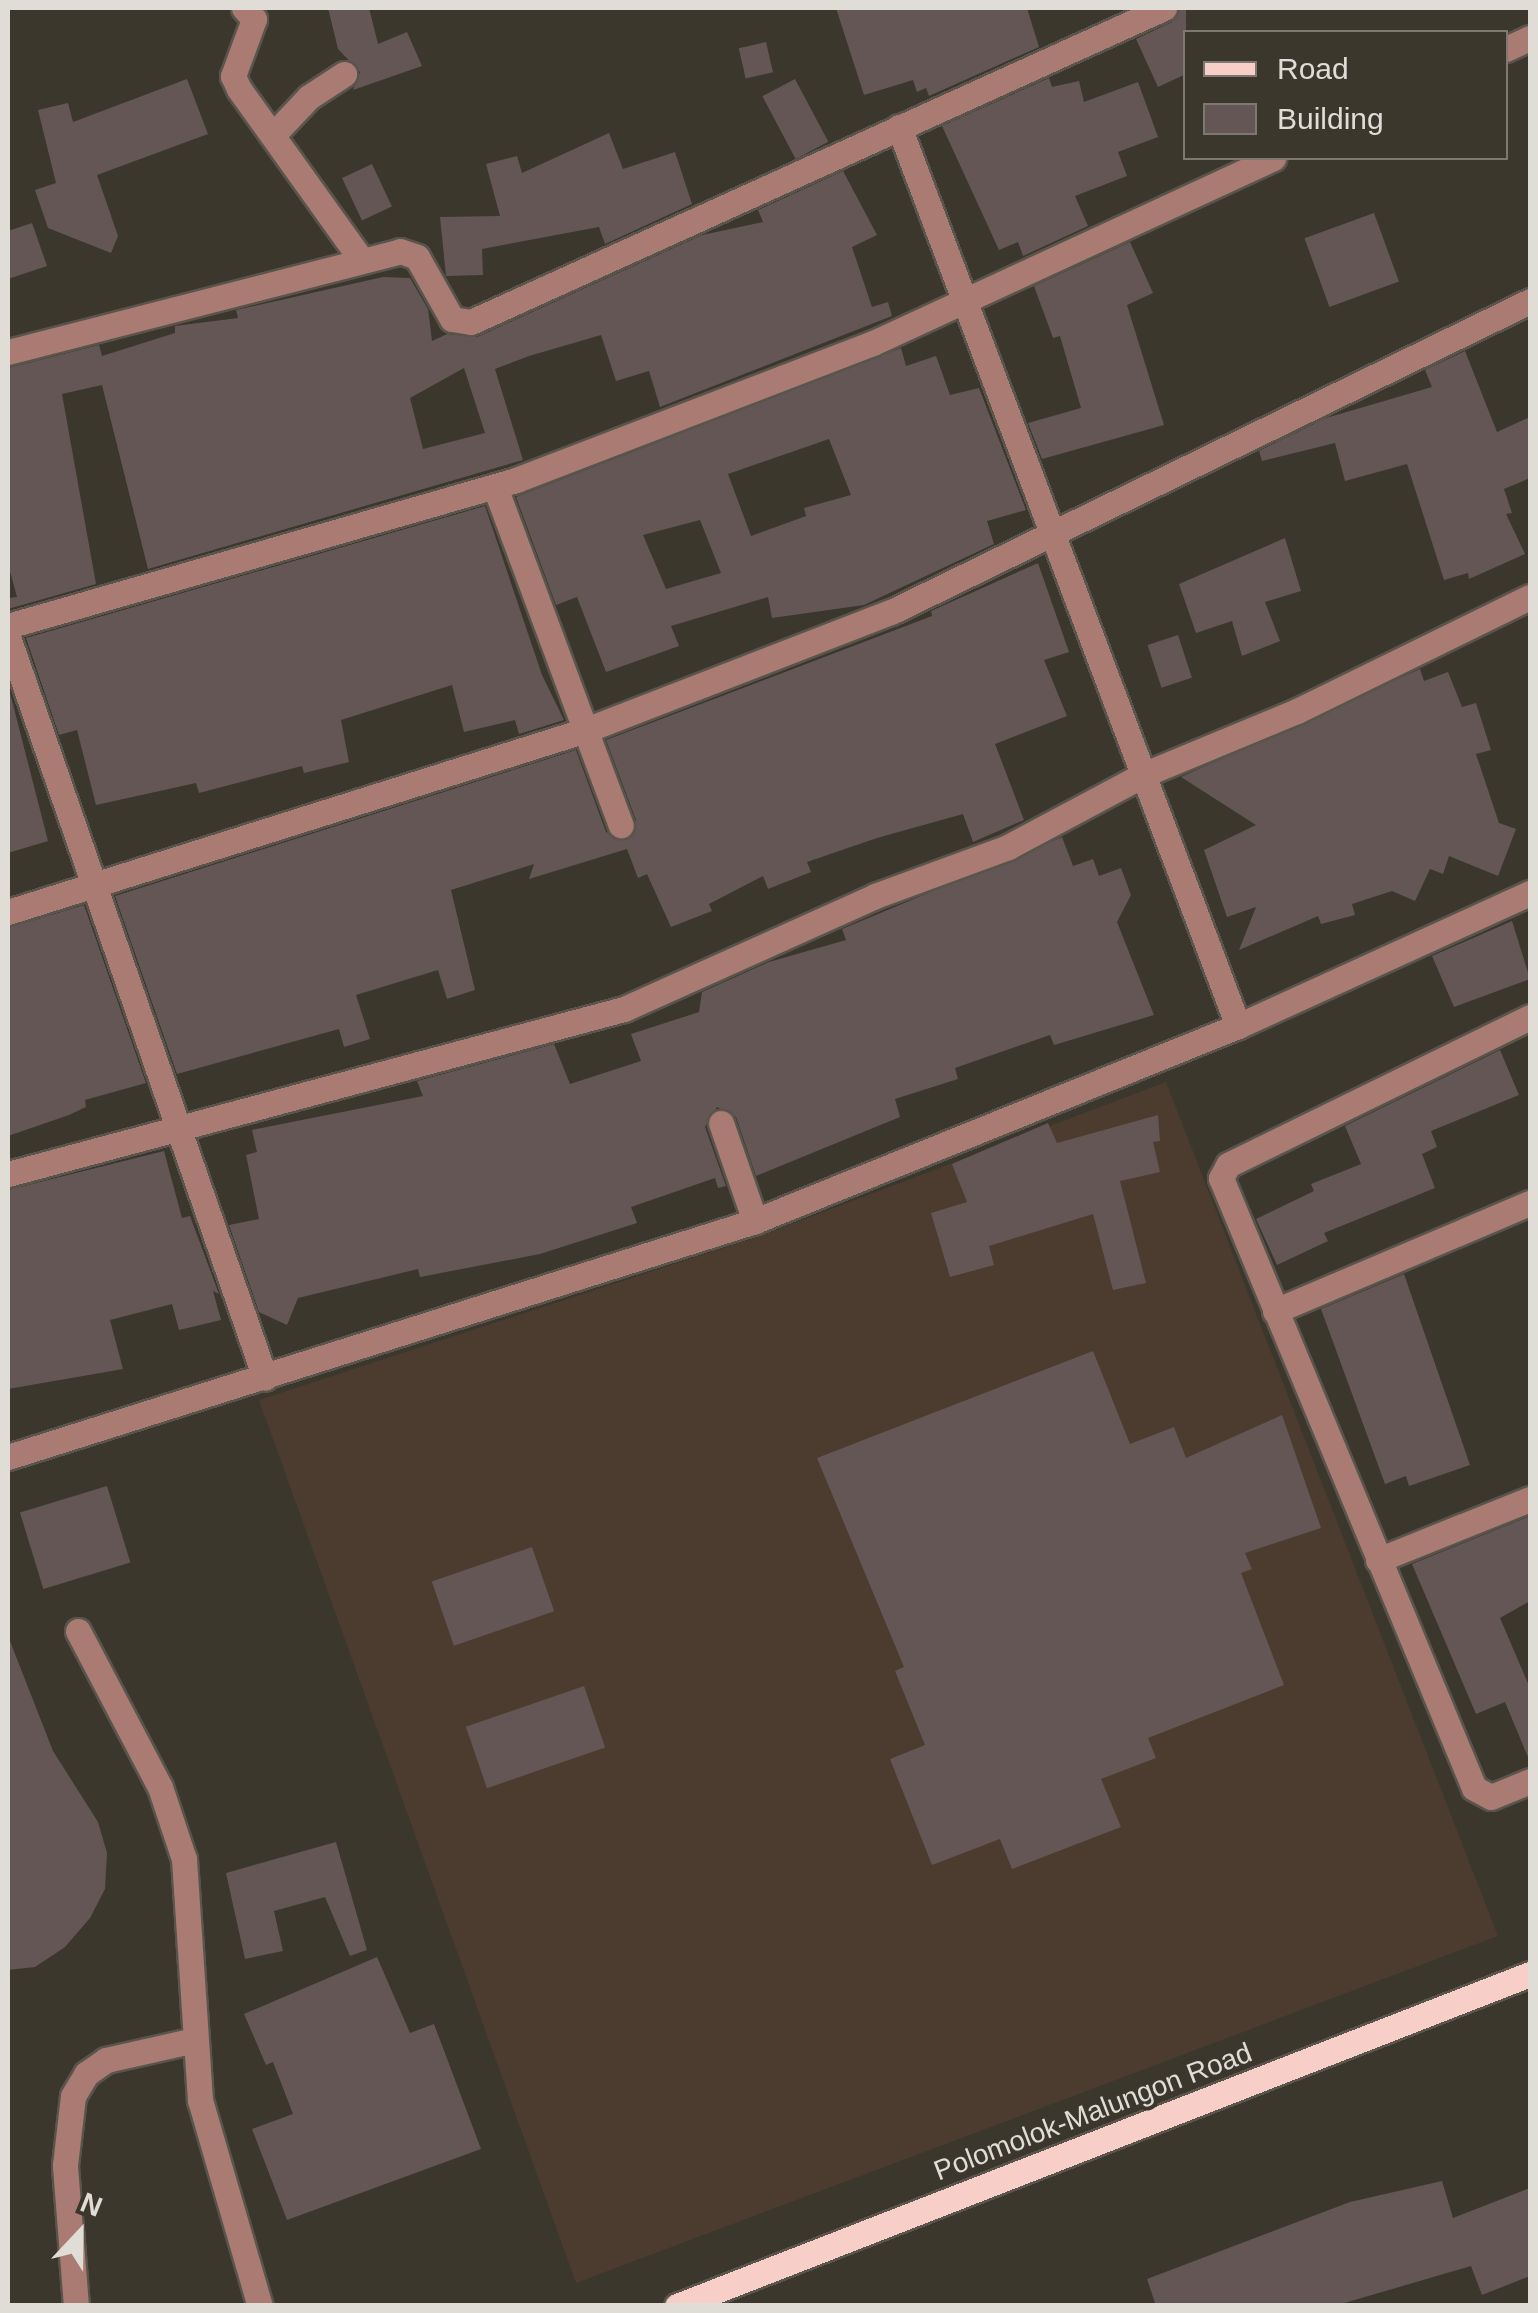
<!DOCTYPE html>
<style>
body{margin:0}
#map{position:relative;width:1538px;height:2313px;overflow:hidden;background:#3b372d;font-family:Helvetica,sans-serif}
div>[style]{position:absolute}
.medical>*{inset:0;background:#4b3c2f}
.building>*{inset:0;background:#635655;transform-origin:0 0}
.roads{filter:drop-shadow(2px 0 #59554c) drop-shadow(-2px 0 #59554c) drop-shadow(0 2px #59554c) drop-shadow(0 -2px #59554c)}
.minor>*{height:25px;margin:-12.5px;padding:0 12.5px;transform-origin:12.5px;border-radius:12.5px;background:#aa7b73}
.major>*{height:25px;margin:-12.5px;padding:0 12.5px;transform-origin:12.5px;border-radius:12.5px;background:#f7cfc8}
span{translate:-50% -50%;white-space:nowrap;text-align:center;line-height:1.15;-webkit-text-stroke:8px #3b372d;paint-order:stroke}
.street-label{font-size:28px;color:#e0ddd7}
.frame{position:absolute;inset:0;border:10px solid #e0ddd7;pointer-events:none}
.legend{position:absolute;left:1183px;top:30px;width:325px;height:130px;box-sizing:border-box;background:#3b372d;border:2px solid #7d7971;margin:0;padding:12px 18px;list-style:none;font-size:30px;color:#e0ddd7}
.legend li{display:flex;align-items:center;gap:20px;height:50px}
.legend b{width:50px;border:2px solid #7d7971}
.north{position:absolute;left:30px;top:2183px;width:100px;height:100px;-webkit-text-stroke:8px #3b372d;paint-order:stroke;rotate:22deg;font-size:28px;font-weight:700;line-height:40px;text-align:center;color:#e0ddd7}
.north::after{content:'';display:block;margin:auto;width:35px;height:45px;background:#e0ddd7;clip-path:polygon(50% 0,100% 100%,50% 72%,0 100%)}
</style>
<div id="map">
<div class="medical">
<div style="clip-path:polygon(1166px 1082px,1498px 1936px,576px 2283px,259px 1400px,760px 1236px)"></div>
</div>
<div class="building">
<div style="clip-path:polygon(328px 8px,369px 8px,378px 44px,407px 32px,422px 66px,353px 90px,360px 72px,338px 49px)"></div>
<div style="clip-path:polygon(836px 8px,1027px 8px,1039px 47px,929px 96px,926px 88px,917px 92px,913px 80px,864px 95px)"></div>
<div style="clip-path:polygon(1180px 8px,1186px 8px,1186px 74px,1158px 87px,1136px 39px,1172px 22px)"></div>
<div style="left:766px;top:42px;width:31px;height:28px;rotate:77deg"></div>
<div style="clip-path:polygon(1049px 78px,1052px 87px,1079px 81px,1084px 102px,1138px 82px,1158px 137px,1118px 152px,1127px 176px,1075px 196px,1088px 226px,1023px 256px,1018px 242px,999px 250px,942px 126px)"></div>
<div style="clip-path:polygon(187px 79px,208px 134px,97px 175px,118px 236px,111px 253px,48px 228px,35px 190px,56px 183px,38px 110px,68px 103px,73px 122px)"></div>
<div style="left:795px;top:79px;width:71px;height:37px;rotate:62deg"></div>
<div style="clip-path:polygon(609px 133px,623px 169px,675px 152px,692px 204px,605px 244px,599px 227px,482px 249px,483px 275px,446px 276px,440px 217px,500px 216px,486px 164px,517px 156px,522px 173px)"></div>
<div style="left:372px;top:164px;width:47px;height:33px;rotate:65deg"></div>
<div style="clip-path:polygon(evenodd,843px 171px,877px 235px,852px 247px,872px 307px,888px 302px,892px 316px,660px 407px,649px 371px,616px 381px,601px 335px,529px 356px,495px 369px,523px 460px,148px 569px,102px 385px,62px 394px,96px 584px,8px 609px,8px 598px,17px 597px,8px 564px,8px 368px,99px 345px,102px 356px,175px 333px,175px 326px,238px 318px,236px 310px,383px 277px,410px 278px,428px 309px,432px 341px,447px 334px,477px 337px,702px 235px,763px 222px,758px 210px,843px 171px,464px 368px,485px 433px,423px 449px,410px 398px,464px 368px)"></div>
<div style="left:1374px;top:213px;width:73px;height:74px;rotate:70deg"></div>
<div style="clip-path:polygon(32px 223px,47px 266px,8px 279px,8px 231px)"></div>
<div style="clip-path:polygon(1130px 242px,1153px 293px,1127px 305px,1164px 425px,1042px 459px,1028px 423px,1081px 408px,1060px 336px,1053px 338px,1034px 286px)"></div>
<div style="clip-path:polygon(evenodd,901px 348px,906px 366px,936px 356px,950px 395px,979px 388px,1026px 510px,987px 521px,994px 544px,864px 605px,772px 618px,768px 597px,671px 626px,679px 646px,606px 672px,577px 597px,556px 605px,516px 497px,901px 348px,829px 439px,851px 495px,804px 508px,806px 516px,751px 536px,728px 474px,829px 439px,901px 348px,700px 520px,721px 573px,666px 589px,643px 535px,700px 520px)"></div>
<div style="clip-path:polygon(1465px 351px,1497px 432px,1530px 417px,1530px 478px,1504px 489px,1512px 513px,1506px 514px,1525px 554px,1469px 579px,1468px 573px,1444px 580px,1407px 464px,1345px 481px,1335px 443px,1262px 461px,1259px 451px,1326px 418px,1432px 387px,1425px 370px)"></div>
<div style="clip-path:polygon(485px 506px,542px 675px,564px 720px,519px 734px,515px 720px,464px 732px,452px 685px,341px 720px,349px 762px,304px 773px,302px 766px,199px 793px,196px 783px,96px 805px,77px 730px,59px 735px,26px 638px)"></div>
<div style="clip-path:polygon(1285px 538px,1301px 591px,1265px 602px,1280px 641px,1242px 656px,1232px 621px,1196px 633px,1179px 584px)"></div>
<div style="clip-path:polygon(1038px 563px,1069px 652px,1044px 660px,1067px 716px,995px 744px,1024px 820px,973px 842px,963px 814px,877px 838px,807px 862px,811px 872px,768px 889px,763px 876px,709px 904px,712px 911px,671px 927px,647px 874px,638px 878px,627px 849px,529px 879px,534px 864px,451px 890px,475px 990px,447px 999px,438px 970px,356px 995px,370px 1039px,344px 1047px,339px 1029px,177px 1074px,115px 896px,576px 750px,606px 832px,626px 840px,636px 820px,606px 740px,932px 616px,931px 611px)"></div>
<div style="left:1178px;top:635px;width:45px;height:32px;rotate:72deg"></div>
<div style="clip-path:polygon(1420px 669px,1424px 681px,1448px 672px,1462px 707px,1476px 703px,1491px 750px,1476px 754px,1499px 823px,1516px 829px,1498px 876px,1449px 856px,1443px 874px,1430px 869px,1415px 901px,1392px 891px,1352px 904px,1355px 915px,1321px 924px,1318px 916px,1239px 950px,1256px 907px,1227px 917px,1204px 850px,1256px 825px,1181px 777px)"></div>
<div style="clip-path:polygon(8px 685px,48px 841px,8px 853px)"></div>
<div style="clip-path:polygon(1062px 837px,1073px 866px,1093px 859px,1099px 876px,1121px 868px,1131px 895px,1117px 922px,1154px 1015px,1054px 1045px,1050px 1035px,955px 1068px,958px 1079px,895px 1099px,900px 1117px,756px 1176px,736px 1117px,717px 1107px,705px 1127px,726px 1186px,718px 1188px,715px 1178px,631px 1207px,637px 1223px,540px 1254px,420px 1277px,418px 1269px,298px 1298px,287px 1325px,259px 1312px,229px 1225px,259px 1219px,246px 1155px,257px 1152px,252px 1130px,423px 1096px,417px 1081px,554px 1044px,570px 1084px,641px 1061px,631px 1034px,699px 1012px,702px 992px,769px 962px,846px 940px,842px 929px)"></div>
<div style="clip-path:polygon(84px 905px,146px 1083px,85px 1100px,86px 1107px,69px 1115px,8px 1136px,8px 928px)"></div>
<div style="clip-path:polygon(1512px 921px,1530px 979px,1454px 1007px,1432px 956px)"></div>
<div style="clip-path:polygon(1500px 1050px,1519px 1095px,1431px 1131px,1437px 1147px,1422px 1154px,1435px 1188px,1324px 1233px,1328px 1241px,1277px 1265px,1256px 1219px,1314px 1191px,1311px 1184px,1361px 1164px,1345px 1126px)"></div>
<div style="clip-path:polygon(1158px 1115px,1160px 1141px,1153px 1142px,1160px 1172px,1120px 1181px,1146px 1283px,1113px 1290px,1093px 1214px,989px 1246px,994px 1265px,950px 1277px,931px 1213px,967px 1202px,952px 1164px,1048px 1123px,1057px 1143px)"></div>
<div style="clip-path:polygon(164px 1151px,182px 1218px,190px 1216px,219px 1294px,213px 1291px,221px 1320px,179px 1330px,172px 1304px,110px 1320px,123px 1369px,8px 1389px,8px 1190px)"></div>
<div style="clip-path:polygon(1404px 1274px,1470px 1465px,1409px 1486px,1406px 1476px,1385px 1484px,1321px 1309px)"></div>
<div style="clip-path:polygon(1093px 1351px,1130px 1444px,1174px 1427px,1186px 1458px,1282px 1415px,1321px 1528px,1245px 1553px,1252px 1569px,1241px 1573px,1284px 1685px,1148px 1738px,1156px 1758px,1101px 1779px,1121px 1827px,1012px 1869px,1000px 1839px,932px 1865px,890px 1759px,925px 1745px,895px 1671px,904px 1667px,817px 1458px)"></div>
<div style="left:107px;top:1486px;width:80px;height:91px;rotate:73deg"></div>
<div style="clip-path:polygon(1530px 1516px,1530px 1601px,1500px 1618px,1530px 1688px,1530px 1762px,1505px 1702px,1476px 1714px,1412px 1564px)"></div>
<div style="left:532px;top:1547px;width:68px;height:106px;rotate:71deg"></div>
<div style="clip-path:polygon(8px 1636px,53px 1751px,98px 1822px,107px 1853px,105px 1889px,90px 1918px,65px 1947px,35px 1967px,8px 1970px)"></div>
<div style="left:584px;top:1686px;width:65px;height:125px;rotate:71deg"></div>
<div style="clip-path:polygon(336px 1842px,367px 1950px,350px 1956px,325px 1897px,274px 1911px,283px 1951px,245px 1959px,226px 1873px)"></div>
<div style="clip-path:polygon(377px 1957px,410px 2033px,434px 2024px,481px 2149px,287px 2220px,252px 2129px,293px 2114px,273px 2062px,266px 2065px,244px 2014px)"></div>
<div style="clip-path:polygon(1442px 2181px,1453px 2218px,1530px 2188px,1530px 2276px,1482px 2295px,1471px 2266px,1334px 2306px,1156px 2306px,1147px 2279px,1350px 2202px)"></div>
</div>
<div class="roads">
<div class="minor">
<div style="left:244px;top:8px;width:15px;rotate:48deg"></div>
<div style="left:254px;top:19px;width:61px;rotate:110.2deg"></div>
<div style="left:233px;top:76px;width:14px;rotate:65deg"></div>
<div style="left:239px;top:89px;width:211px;rotate:54.4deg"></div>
<div style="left:1506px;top:49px;width:26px;rotate:-25deg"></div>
<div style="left:899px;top:127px;width:961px;rotate:69.34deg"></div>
<div style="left:274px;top:134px;width:51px;rotate:-46.6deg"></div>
<div style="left:309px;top:97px;width:42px;rotate:-33.3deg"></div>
<div style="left:8px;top:352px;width:405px;rotate:-14.4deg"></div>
<div style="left:400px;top:251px;width:18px;rotate:19deg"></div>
<div style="left:417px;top:257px;width:71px;rotate:60.6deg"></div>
<div style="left:452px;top:319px;width:19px;rotate:9deg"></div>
<div style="left:471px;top:322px;width:761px;rotate:-24.38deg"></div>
<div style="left:495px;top:487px;width:361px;rotate:69.6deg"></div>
<div style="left:8px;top:626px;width:529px;rotate:-16.03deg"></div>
<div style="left:516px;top:480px;width:382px;rotate:-21deg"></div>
<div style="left:873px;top:343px;width:441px;rotate:-24.8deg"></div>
<div style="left:8px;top:637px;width:784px;rotate:70.87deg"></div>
<div style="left:8px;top:912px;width:606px;rotate:-17.48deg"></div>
<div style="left:586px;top:730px;width:327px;rotate:-21.2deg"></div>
<div style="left:891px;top:612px;width:711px;rotate:-25.95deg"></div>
<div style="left:1530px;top:1017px;width:336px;rotate:153.9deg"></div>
<div style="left:1228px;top:1165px;width:15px;rotate:118deg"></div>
<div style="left:1221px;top:1178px;width:660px;rotate:67.47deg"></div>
<div style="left:1474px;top:1788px;width:19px;rotate:28deg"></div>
<div style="left:1491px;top:1797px;width:42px;rotate:-22.3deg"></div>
<div style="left:721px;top:1123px;width:104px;rotate:70.9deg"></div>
<div style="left:8px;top:1174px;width:638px;rotate:-15deg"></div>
<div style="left:624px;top:1009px;width:275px;rotate:-24.2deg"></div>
<div style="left:875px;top:896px;width:142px;rotate:-20.2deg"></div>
<div style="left:1008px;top:847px;width:155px;rotate:-28.1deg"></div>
<div style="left:1145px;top:774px;width:165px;rotate:-22.5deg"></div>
<div style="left:1297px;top:711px;width:259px;rotate:-26.1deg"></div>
<div style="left:1275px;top:1311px;width:277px;rotate:-23deg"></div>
<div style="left:8px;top:1457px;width:783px;rotate:-17.53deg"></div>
<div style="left:755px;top:1221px;width:521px;rotate:-21.99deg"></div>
<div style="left:1238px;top:1026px;width:321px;rotate:-24.5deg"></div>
<div style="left:1378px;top:1560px;width:164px;rotate:-21.9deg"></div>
<div style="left:78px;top:1631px;width:176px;rotate:62.3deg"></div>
<div style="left:160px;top:1787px;width:76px;rotate:71.6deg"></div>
<div style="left:184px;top:1859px;width:242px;rotate:86.2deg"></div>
<div style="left:200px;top:2100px;width:215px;rotate:73.8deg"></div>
<div style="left:76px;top:2306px;width:141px;rotate:-94.5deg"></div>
<div style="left:65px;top:2165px;width:69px;rotate:-83.4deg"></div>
<div style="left:73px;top:2096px;width:26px;rotate:-59deg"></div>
<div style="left:86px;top:2074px;width:24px;rotate:-35deg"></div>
<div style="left:106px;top:2060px;width:91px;rotate:-12.7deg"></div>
</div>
<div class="major">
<div style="left:677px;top:2306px;width:915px;rotate:-21.27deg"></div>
</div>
</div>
<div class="street-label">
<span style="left:1093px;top:2112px;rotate:-21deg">Polomolok-Malungon Road</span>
</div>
<div class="frame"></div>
<ul class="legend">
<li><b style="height:12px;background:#f7cfc8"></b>Road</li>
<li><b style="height:28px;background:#635655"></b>Building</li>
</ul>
<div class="north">N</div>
</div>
